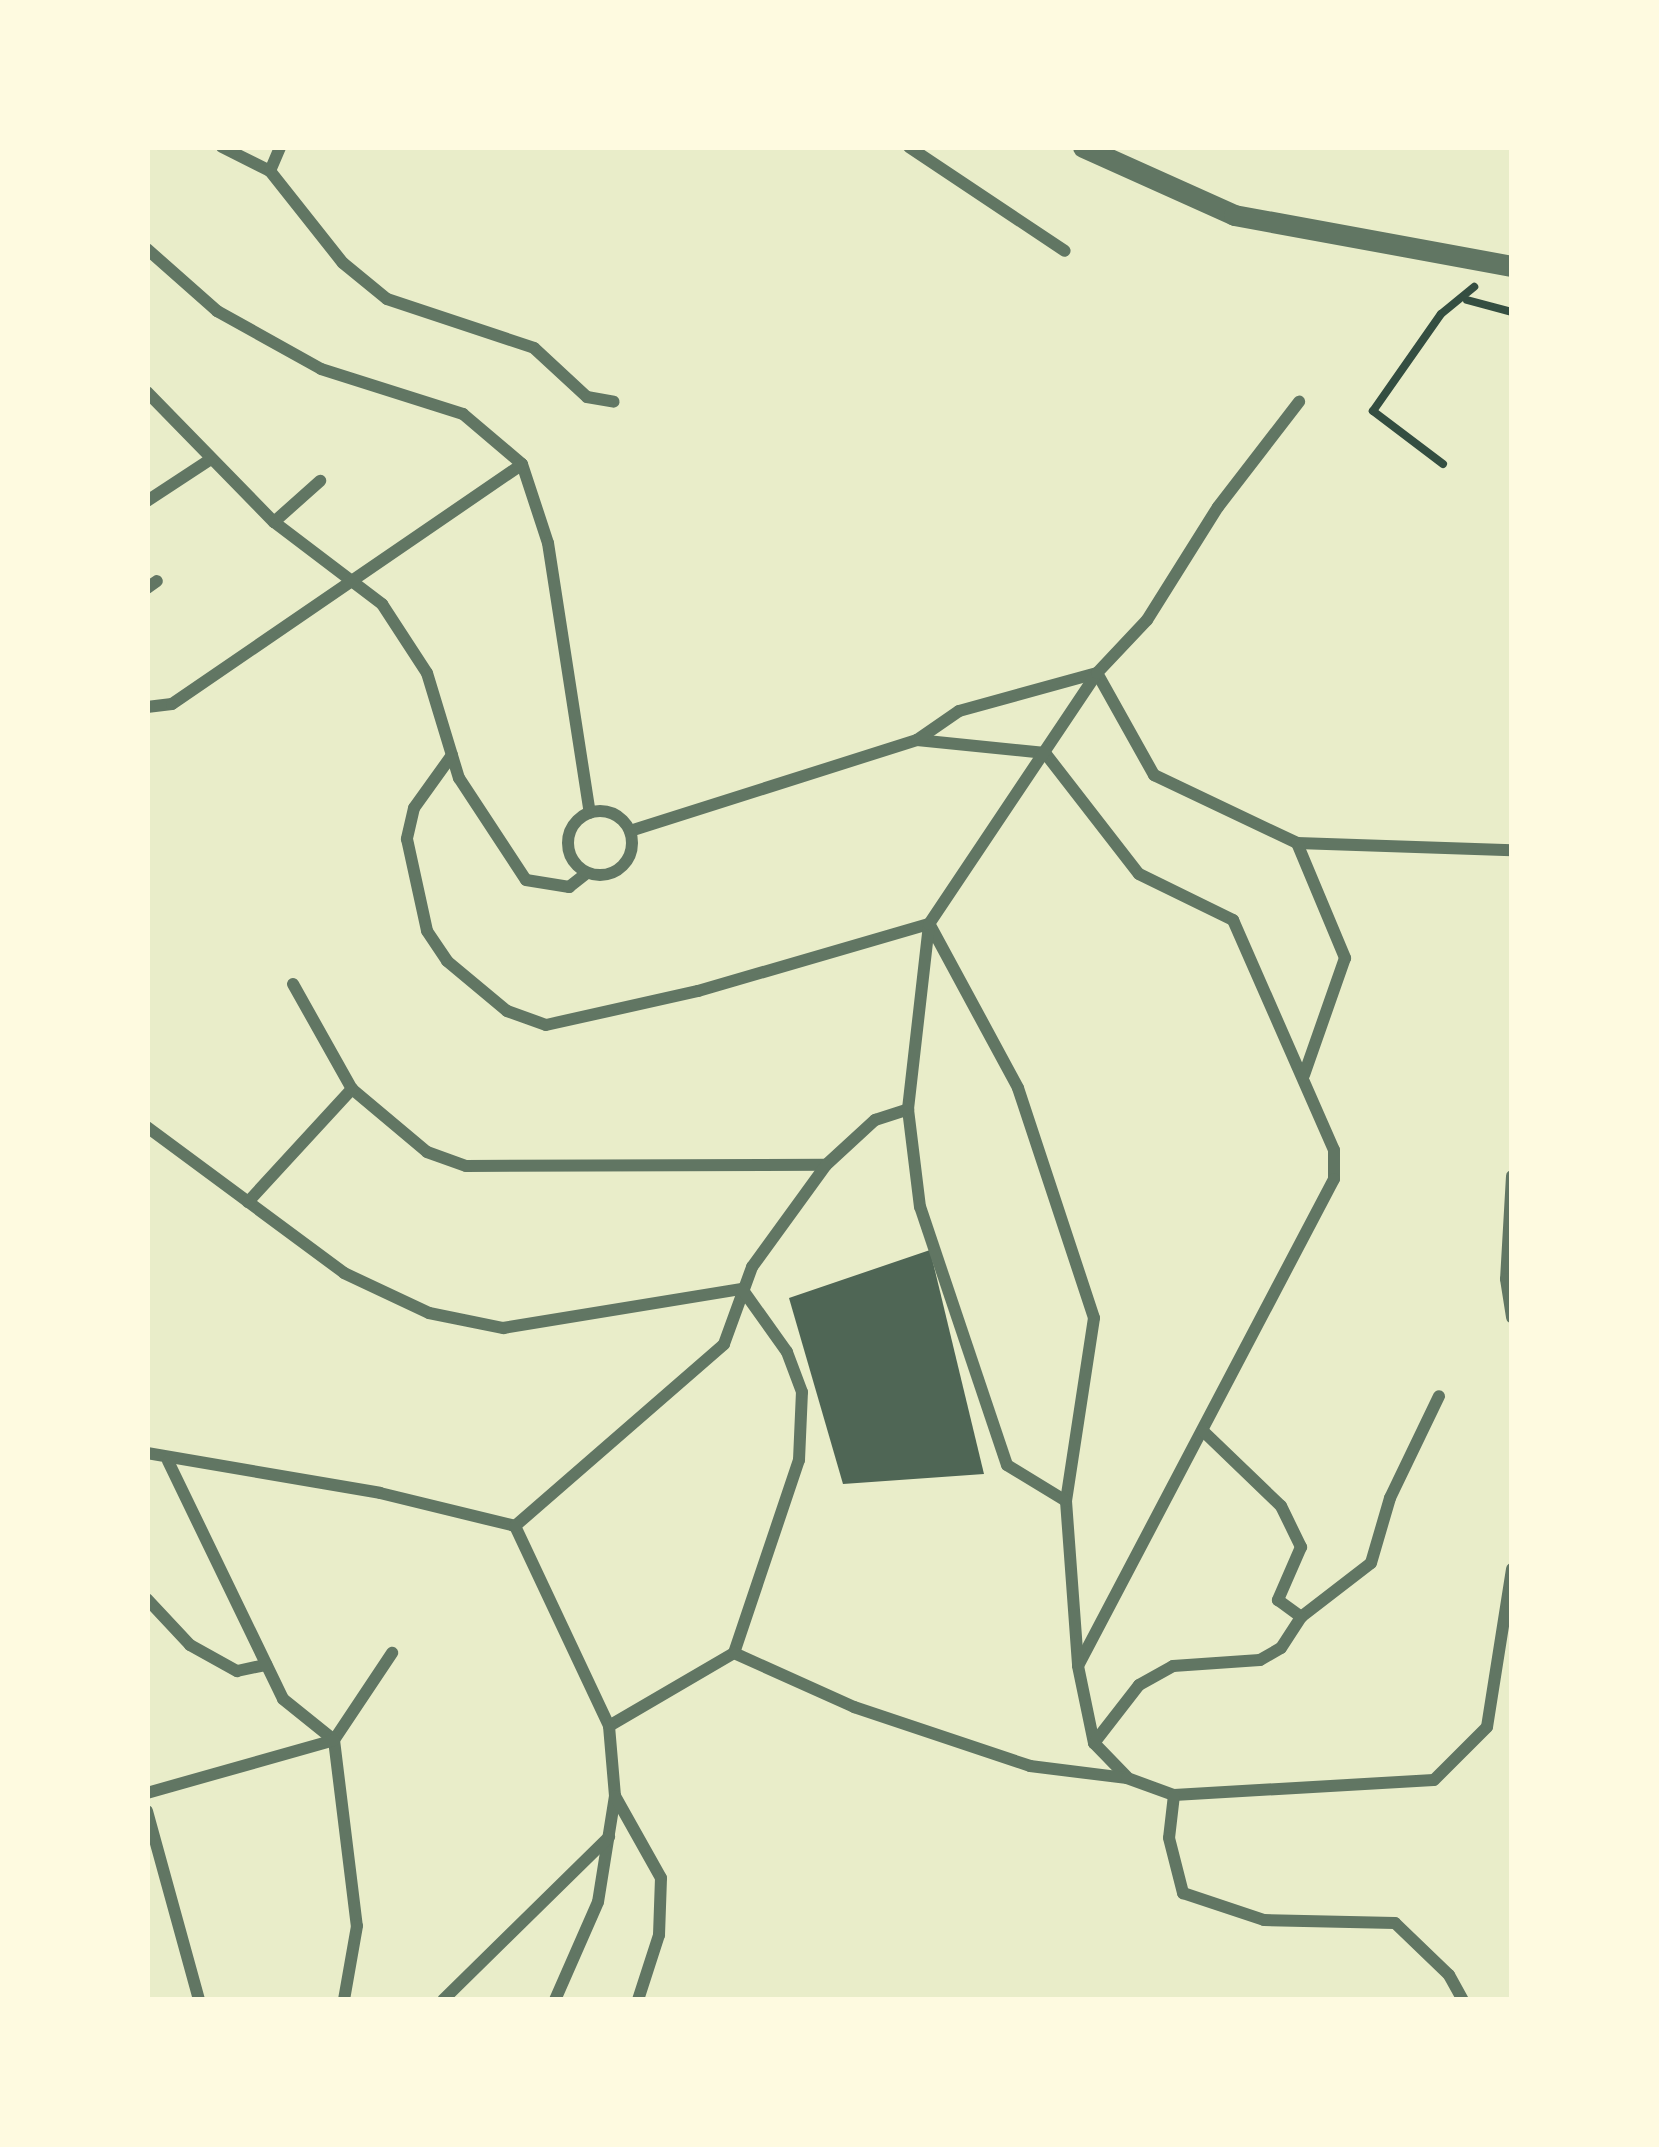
<!DOCTYPE html>
<style>
body{margin:0}
#map{position:relative;width:1659px;height:2147px;overflow:hidden;background:#e9edc9;font-family:Karla,sans-serif}
div>[style]{position:absolute}
.building>*{inset:0;background:#4f6655}
.path>*{height:8px;margin:-4px;padding:0 4px;transform-origin:4px;border-radius:4px;background:#344e41}
.minor>*{height:12px;margin:-6px;padding:0 6px;transform-origin:6px;border-radius:6px;background:#617663}
.minor>.ring{margin:-6px;padding:0;box-sizing:content-box;background:none;border:12px solid #617663;border-radius:50%}
.tertiary>*{height:21px;margin:-10.5px;padding:0 10.5px;transform-origin:10.5px;border-radius:10.5px;background:#617663}
span{translate:-50% -50%;white-space:nowrap;text-align:center;line-height:1.15;-webkit-text-stroke:10px #fefae0;paint-order:stroke}
.frame{position:absolute;inset:0;border:150px solid #fefae0;pointer-events:none}
</style>
<div id="map">
<div class="building">
<div style="clip-path:polygon(930px 1250px,984px 1474px,843px 1484px,789px 1298px)"></div>
</div>
<div class="path">
<div style="left:1467px;top:300px;width:47px;rotate:14.9deg"></div>
<div style="left:1443px;top:464px;width:88px;rotate:-142.9deg"></div>
<div style="left:1373px;top:411px;width:118px;rotate:-55deg"></div>
<div style="left:1441px;top:314px;width:43px;rotate:-39.3deg"></div>
</div>
<div class="minor">
<div style="left:222px;top:147px;width:54px;rotate:26.6deg"></div>
<div style="left:270px;top:171px;width:117px;rotate:51.6deg"></div>
<div style="left:343px;top:263px;width:57px;rotate:39.3deg"></div>
<div style="left:387px;top:299px;width:155px;rotate:18.4deg"></div>
<div style="left:534px;top:348px;width:72px;rotate:42.8deg"></div>
<div style="left:587px;top:397px;width:27px;rotate:10deg"></div>
<div style="left:909px;top:147px;width:187px;rotate:33.7deg"></div>
<div style="left:270px;top:171px;width:26px;rotate:-67deg"></div>
<div style="left:147px;top:249px;width:94px;rotate:41.5deg"></div>
<div style="left:217px;top:311px;width:119px;rotate:29.1deg"></div>
<div style="left:321px;top:369px;width:149px;rotate:17.6deg"></div>
<div style="left:463px;top:414px;width:77px;rotate:40.3deg"></div>
<div style="left:522px;top:464px;width:83px;rotate:71.8deg"></div>
<div style="left:548px;top:543px;width:273px;rotate:81.2deg"></div>
<div style="left:147px;top:392px;width:182px;rotate:45.7deg"></div>
<div style="left:274px;top:522px;width:136px;rotate:37.2deg"></div>
<div style="left:382px;top:604px;width:82px;rotate:56.9deg"></div>
<div style="left:427px;top:673px;width:110px;rotate:73.1deg"></div>
<div style="left:459px;top:778px;width:122px;rotate:56.7deg"></div>
<div style="left:526px;top:880px;width:44px;rotate:9.2deg"></div>
<div style="left:569px;top:887px;width:23px;rotate:-38deg"></div>
<div style="left:147px;top:501px;width:77px;rotate:-33.3deg"></div>
<div style="left:274px;top:522px;width:62px;rotate:-41.7deg"></div>
<div style="left:147px;top:588px;width:12px;rotate:-35deg"></div>
<div style="left:147px;top:707px;width:25px;rotate:-7deg"></div>
<div style="left:172px;top:704px;width:424px;rotate:-34.4deg"></div>
<div style="left:917px;top:740px;width:129px;rotate:5.8deg"></div>
<div style="left:1045px;top:753px;width:153px;rotate:52.2deg"></div>
<div style="left:1139px;top:874px;width:105px;rotate:26.1deg"></div>
<div style="left:1233px;top:920px;width:251px;rotate:66.3deg"></div>
<div style="left:1334px;top:1150px;width:29px;rotate:90deg"></div>
<div style="left:1334px;top:1179px;width:550px;rotate:117.73deg"></div>
<div style="left:452px;top:755px;width:65px;rotate:125.6deg"></div>
<div style="left:414px;top:808px;width:32px;rotate:103deg"></div>
<div style="left:407px;top:839px;width:94px;rotate:77.7deg"></div>
<div style="left:427px;top:931px;width:36px;rotate:56deg"></div>
<div style="left:447px;top:961px;width:78px;rotate:39.8deg"></div>
<div style="left:507px;top:1011px;width:41px;rotate:19.7deg"></div>
<div style="left:546px;top:1025px;width:156px;rotate:-12.6deg"></div>
<div style="left:698px;top:991px;width:241px;rotate:-16.2deg"></div>
<div class="ring" style="left:568px;top:811px;width:52px;height:52px"></div>
<div style="left:630px;top:831px;width:301px;rotate:-17.6deg"></div>
<div style="left:917px;top:740px;width:51px;rotate:-34.6deg"></div>
<div style="left:959px;top:711px;width:143px;rotate:-15.4deg"></div>
<div style="left:1097px;top:673px;width:117px;rotate:60.8deg"></div>
<div style="left:1154px;top:775px;width:158px;rotate:25.4deg"></div>
<div style="left:1297px;top:843px;width:215px;rotate:1.9deg"></div>
<div style="left:1297px;top:843px;width:125px;rotate:67.3deg"></div>
<div style="left:1345px;top:958px;width:124px;rotate:109.3deg"></div>
<div style="left:930px;top:925px;width:185px;rotate:61.6deg"></div>
<div style="left:1018px;top:1088px;width:242px;rotate:71.7deg"></div>
<div style="left:1094px;top:1318px;width:185px;rotate:98.7deg"></div>
<div style="left:1066px;top:1501px;width:165px;rotate:85.8deg"></div>
<div style="left:1078px;top:1666px;width:79px;rotate:78.3deg"></div>
<div style="left:1094px;top:1743px;width:47px;rotate:45.9deg"></div>
<div style="left:293px;top:984px;width:120px;rotate:60.7deg"></div>
<div style="left:352px;top:1089px;width:98px;rotate:40deg"></div>
<div style="left:427px;top:1152px;width:41px;rotate:19.7deg"></div>
<div style="left:466px;top:1166px;width:360px;rotate:-0.2deg"></div>
<div style="left:826px;top:1165px;width:67px;rotate:-42.6deg"></div>
<div style="left:875px;top:1120px;width:35px;rotate:-18deg"></div>
<div style="left:147px;top:1127px;width:245px;rotate:36.5deg"></div>
<div style="left:344px;top:1273px;width:94px;rotate:25.2deg"></div>
<div style="left:429px;top:1313px;width:76px;rotate:11.5deg"></div>
<div style="left:503px;top:1328px;width:242px;rotate:-9.3deg"></div>
<div style="left:1512px;top:1176px;width:103px;rotate:93.3deg"></div>
<div style="left:1506px;top:1279px;width:39px;rotate:81deg"></div>
<div style="left:248px;top:1202px;width:154px;rotate:-47.4deg"></div>
<div style="left:1203px;top:1431px;width:108px;rotate:43.9deg"></div>
<div style="left:1281px;top:1506px;width:46px;rotate:64deg"></div>
<div style="left:1301px;top:1547px;width:58px;rotate:113.5deg"></div>
<div style="left:1278px;top:1600px;width:29px;rotate:36deg"></div>
<div style="left:1301px;top:1617px;width:88px;rotate:-37.6deg"></div>
<div style="left:1371px;top:1563px;width:68px;rotate:-73.7deg"></div>
<div style="left:1390px;top:1498px;width:113px;rotate:-64.3deg"></div>
<div style="left:147px;top:1453px;width:236px;rotate:9.7deg"></div>
<div style="left:380px;top:1493px;width:139px;rotate:13.7deg"></div>
<div style="left:515px;top:1526px;width:221px;rotate:64.8deg"></div>
<div style="left:609px;top:1726px;width:70px;rotate:85.1deg"></div>
<div style="left:615px;top:1796px;width:107px;rotate:99.1deg"></div>
<div style="left:598px;top:1902px;width:107px;rotate:113.7deg"></div>
<div style="left:168px;top:1461px;width:264px;rotate:64.2deg"></div>
<div style="left:283px;top:1699px;width:65px;rotate:38.8deg"></div>
<div style="left:334px;top:1740px;width:187px;rotate:83deg"></div>
<div style="left:357px;top:1926px;width:75px;rotate:100deg"></div>
<div style="left:1066px;top:1501px;width:69px;rotate:-148.6deg"></div>
<div style="left:1007px;top:1465px;width:272px;rotate:-108.6deg"></div>
<div style="left:920px;top:1207px;width:99px;rotate:-97deg"></div>
<div style="left:908px;top:1109px;width:186px;rotate:-83.5deg"></div>
<div style="left:929px;top:924px;width:302px;rotate:-56.2deg"></div>
<div style="left:1097px;top:673px;width:73px;rotate:-46.7deg"></div>
<div style="left:1147px;top:620px;width:133px;rotate:-57.9deg"></div>
<div style="left:1218px;top:507px;width:133px;rotate:-52.4deg"></div>
<div style="left:515px;top:1526px;width:277px;rotate:-41deg"></div>
<div style="left:724px;top:1344px;width:82px;rotate:-70deg"></div>
<div style="left:752px;top:1267px;width:126px;rotate:-54deg"></div>
<div style="left:147px;top:1599px;width:63px;rotate:46.9deg"></div>
<div style="left:190px;top:1645px;width:54px;rotate:29deg"></div>
<div style="left:237px;top:1671px;width:30px;rotate:-12deg"></div>
<div style="left:734px;top:1653px;width:204px;rotate:-71.4deg"></div>
<div style="left:799px;top:1460px;width:68px;rotate:-87.5deg"></div>
<div style="left:802px;top:1392px;width:43px;rotate:-110.6deg"></div>
<div style="left:787px;top:1352px;width:77px;rotate:-125.5deg"></div>
<div style="left:609px;top:1726px;width:145px;rotate:-30.3deg"></div>
<div style="left:734px;top:1653px;width:132px;rotate:24.2deg"></div>
<div style="left:854px;top:1707px;width:186px;rotate:18.5deg"></div>
<div style="left:1030px;top:1766px;width:98px;rotate:7.1deg"></div>
<div style="left:1127px;top:1778px;width:50px;rotate:19.9deg"></div>
<div style="left:1174px;top:1795px;width:260px;rotate:-3.3deg"></div>
<div style="left:1434px;top:1780px;width:75px;rotate:-45deg"></div>
<div style="left:1487px;top:1727px;width:160px;rotate:-81deg"></div>
<div style="left:334px;top:1740px;width:105px;rotate:-56.3deg"></div>
<div style="left:1094px;top:1743px;width:73px;rotate:-52.2deg"></div>
<div style="left:1139px;top:1685px;width:39px;rotate:-29deg"></div>
<div style="left:1173px;top:1666px;width:87px;rotate:-3.9deg"></div>
<div style="left:1260px;top:1660px;width:24px;rotate:-30deg"></div>
<div style="left:1281px;top:1648px;width:37px;rotate:-57deg"></div>
<div style="left:147px;top:1793px;width:194px;rotate:-15.8deg"></div>
<div style="left:1174px;top:1795px;width:43px;rotate:96.6deg"></div>
<div style="left:1169px;top:1838px;width:57px;rotate:75.7deg"></div>
<div style="left:1183px;top:1893px;width:85px;rotate:18.4deg"></div>
<div style="left:1264px;top:1920px;width:131px;rotate:1.3deg"></div>
<div style="left:1395px;top:1923px;width:75px;rotate:43.9deg"></div>
<div style="left:1449px;top:1975px;width:29px;rotate:61deg"></div>
<div style="left:615px;top:1796px;width:94px;rotate:60.7deg"></div>
<div style="left:661px;top:1878px;width:57px;rotate:92deg"></div>
<div style="left:659px;top:1935px;width:68px;rotate:107.9deg"></div>
<div style="left:147px;top:1811px;width:196px;rotate:74.6deg"></div>
<div style="left:443px;top:2000px;width:233px;rotate:-44.5deg"></div>
</div>
<div class="tertiary">
<div style="left:1083px;top:147px;width:166px;rotate:24.2deg"></div>
<div style="left:1234px;top:215px;width:283px;rotate:10.4deg"></div>
</div>
<div class="frame"></div>
</div>
